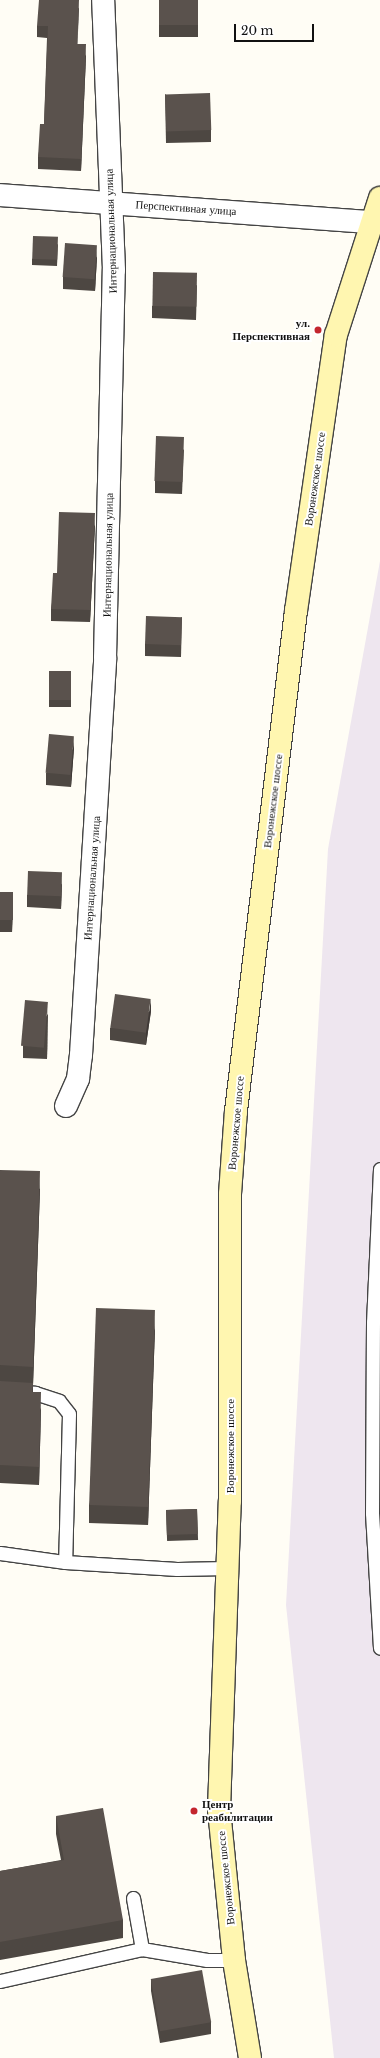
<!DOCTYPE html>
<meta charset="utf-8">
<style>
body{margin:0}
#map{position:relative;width:380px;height:2058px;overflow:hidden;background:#fffdf5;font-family:"Libre Baskerville",serif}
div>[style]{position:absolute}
.industrial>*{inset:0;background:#eee6ef}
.roads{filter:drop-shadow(1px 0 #444) drop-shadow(-1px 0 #444) drop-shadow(0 1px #444) drop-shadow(0 -1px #444)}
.lane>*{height:13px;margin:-6.5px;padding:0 6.5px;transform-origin:6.5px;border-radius:6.5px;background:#fff}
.street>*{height:22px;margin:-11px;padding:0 11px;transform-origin:11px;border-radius:11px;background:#fff}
.secondary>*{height:22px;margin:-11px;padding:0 11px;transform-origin:11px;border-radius:11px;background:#fff6b0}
.wall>*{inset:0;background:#4d4742;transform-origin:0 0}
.shaded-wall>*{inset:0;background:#3f3936}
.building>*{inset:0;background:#5a524d;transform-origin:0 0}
.dots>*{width:11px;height:11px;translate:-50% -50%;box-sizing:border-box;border:2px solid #fff;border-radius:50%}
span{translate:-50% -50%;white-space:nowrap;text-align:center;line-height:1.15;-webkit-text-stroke:4px #fff;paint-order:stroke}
.street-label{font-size:11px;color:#111}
.poi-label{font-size:11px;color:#111;font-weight:700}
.right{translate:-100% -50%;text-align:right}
.left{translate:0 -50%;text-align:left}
.scale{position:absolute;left:234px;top:24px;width:80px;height:18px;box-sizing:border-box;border:2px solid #111;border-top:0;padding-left:5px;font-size:12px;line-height:14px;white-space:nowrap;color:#111;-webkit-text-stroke:3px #fff;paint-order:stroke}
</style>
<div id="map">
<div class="industrial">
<div style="clip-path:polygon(380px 561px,380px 2058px,334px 2058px,286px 1605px,328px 849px)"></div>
</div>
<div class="roads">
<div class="lane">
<div style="left:380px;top:1169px;width:153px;rotate:92.6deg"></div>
<div style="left:373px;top:1322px;width:191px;rotate:90.3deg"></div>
<div style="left:372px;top:1513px;width:135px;rotate:86.6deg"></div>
<div style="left:0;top:1391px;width:35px;rotate:3deg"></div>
<div style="left:35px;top:1393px;width:25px;rotate:18deg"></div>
<div style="left:59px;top:1401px;width:16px;rotate:52deg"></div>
<div style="left:69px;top:1414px;width:148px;rotate:91.5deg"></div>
<div style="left:0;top:1553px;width:66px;rotate:7.9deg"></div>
<div style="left:65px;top:1562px;width:112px;rotate:3.6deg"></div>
<div style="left:177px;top:1569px;width:51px;rotate:-1.1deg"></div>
<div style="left:133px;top:1898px;width:52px;rotate:80deg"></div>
<div style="left:0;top:1981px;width:146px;rotate:-12.7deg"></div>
<div style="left:142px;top:1949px;width:66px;rotate:9.6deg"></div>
<div style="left:207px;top:1960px;width:27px"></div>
</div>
<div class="street">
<div style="left:0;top:195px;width:372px;rotate:4.2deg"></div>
<div style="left:66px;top:1106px;width:30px;rotate:-66deg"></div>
<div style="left:78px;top:1079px;width:24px;rotate:-83deg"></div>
<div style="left:81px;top:1055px;width:398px;rotate:-86.5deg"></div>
<div style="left:105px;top:658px;width:388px;rotate:-88.7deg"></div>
<div style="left:114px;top:270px;width:270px;rotate:-92.3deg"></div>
</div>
<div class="secondary">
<div style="left:250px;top:2058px;width:99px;rotate:-99.3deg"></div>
<div style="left:234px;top:1960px;width:151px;rotate:-95.7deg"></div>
<div style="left:219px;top:1810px;width:309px;rotate:-88deg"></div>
<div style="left:230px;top:1501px;width:307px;rotate:-90deg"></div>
<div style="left:230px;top:1194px;width:83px;rotate:-85.9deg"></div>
<div style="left:236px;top:1111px;width:504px;rotate:-83.16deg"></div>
<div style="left:296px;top:611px;width:279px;rotate:-81.8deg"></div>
<div style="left:336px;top:335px;width:144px;rotate:-72.2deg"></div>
</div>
</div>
<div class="wall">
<div style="left:159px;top:0;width:39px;height:37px"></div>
<div style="clip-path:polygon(79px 8px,77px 44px,86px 56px,81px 171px,38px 169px,38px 157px,44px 124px,47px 38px,37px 37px,37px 26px)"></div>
<div style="clip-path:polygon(165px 94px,211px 130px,211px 142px,166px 143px)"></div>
<div style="clip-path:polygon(58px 244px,57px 266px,32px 265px,32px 259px)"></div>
<div style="clip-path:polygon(97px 257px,95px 291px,63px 289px,63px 277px)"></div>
<div style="clip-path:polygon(197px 285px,196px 320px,152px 318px,152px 306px)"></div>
<div style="clip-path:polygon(184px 449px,182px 494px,155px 493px,155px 481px)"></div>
<div style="clip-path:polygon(95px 525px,90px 622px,51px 621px,51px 609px,57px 573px)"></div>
<div style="clip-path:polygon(182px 617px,181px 657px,145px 656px,145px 644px)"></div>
<div style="left:49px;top:671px;width:22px;height:36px"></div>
<div style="clip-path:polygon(74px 748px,71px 787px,46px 785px,46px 773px)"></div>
<div style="clip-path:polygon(62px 884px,61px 909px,27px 907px,27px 895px)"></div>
<div style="clip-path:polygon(0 892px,13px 904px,12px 932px,0 932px)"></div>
<div style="clip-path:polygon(151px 1011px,146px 1045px,110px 1040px,110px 1028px)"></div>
<div style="clip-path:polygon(48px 1014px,47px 1059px,23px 1058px,23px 1046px)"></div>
<div style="clip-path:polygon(0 1170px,40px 1189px,33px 1385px,33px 1392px,41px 1410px,39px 1485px,0 1483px)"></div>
<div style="clip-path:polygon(155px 1328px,148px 1525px,89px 1523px,89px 1505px)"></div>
<div style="left:197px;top:1509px;width:31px;height:31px;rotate:88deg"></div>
<div style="clip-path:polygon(56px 1816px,123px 1920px,123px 1938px,0 1960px,0 1871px,61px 1860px,56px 1834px)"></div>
<div style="clip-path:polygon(151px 1979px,211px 2022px,211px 2034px,160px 2043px,151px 1991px)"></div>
</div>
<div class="shaded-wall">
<div style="clip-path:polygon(79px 0,79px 8px,77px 56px,77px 44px)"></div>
<div style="clip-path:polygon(86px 44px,86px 56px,81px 171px,81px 159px)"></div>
<div style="clip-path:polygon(97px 245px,97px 257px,95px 291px,95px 279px)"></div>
<div style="clip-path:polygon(95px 513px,95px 525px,90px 622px,90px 610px)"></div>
<div style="clip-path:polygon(74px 736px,74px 748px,71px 787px,71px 775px)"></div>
<div style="clip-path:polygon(62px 872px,62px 884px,61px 909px,61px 897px)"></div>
<div style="clip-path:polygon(13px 892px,13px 904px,12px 932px,12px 920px)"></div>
<div style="clip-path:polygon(151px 999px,151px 1011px,146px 1045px,146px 1033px)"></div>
<div style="clip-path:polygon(48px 1002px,48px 1014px,47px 1059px,47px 1047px)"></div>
<div style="clip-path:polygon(40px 1171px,40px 1189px,33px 1385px,33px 1367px)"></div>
<div style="clip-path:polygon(155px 1310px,155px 1328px,148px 1525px,148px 1508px)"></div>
<div style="clip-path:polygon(41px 1392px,41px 1410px,39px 1485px,39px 1467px)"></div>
</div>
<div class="building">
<div style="clip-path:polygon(39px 0,79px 0,77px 44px,86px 44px,81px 159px,38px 157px,40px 124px,44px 124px,48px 26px,37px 26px)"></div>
<div style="left:159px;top:0;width:39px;height:25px"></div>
<div style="left:210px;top:93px;width:37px;height:45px;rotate:88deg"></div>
<div style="left:33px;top:236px;width:25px;height:23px;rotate:2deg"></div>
<div style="left:65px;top:243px;width:32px;height:34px;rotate:4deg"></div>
<div style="left:153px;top:272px;width:44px;height:34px;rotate:1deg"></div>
<div style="left:156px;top:436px;width:28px;height:45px;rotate:2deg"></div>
<div style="clip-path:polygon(59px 512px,95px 513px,90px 610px,51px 609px,53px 573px,57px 573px)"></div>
<div style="left:146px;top:616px;width:36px;height:28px;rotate:2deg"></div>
<div style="left:49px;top:671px;width:22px;height:29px"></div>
<div style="left:49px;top:734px;width:25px;height:39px;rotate:5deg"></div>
<div style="left:28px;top:871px;width:34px;height:24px;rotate:2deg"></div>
<div style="left:0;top:892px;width:13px;height:28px"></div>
<div style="left:115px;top:994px;width:36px;height:34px;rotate:8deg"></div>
<div style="left:25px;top:1000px;width:23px;height:46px;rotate:5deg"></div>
<div style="clip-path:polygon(0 1170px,40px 1171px,33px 1367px,0 1365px)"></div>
<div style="left:96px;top:1308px;width:59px;height:197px;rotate:2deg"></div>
<div style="clip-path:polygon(0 1381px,33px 1383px,32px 1392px,41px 1392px,39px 1467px,0 1465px)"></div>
<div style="left:197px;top:1509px;width:25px;height:31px;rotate:88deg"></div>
<div style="clip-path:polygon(103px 1808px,123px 1920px,0 1942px,0 1871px,64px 1860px,56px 1816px)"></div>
<div style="left:202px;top:1970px;width:53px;height:52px;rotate:80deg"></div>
</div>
<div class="dots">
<div style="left:318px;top:330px;background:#c4262e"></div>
<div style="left:194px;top:1811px;background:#c4262e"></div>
</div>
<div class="street-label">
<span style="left:186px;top:208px;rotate:4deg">Перспективная улица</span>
<span style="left:111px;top:231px;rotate:-92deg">Интернациональная улица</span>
<span style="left:315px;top:479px;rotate:-82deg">Воронежское шоссе</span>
<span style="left:108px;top:555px;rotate:-89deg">Интернациональная улица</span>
<span style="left:273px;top:801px;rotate:-83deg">Воронежское шоссе</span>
<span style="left:92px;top:878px;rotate:-86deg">Интернациональная улица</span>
<span style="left:236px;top:1123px;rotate:-85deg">Воронежское шоссе</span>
<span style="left:230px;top:1446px;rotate:-90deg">Воронежское шоссе</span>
<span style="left:226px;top:1878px;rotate:-96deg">Воронежское шоссе</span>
</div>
<div class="poi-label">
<span class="right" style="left:310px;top:330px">ул.<br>Перспективная</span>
<span class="left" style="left:202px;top:1811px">Центр<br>реабилитации</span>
</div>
<div class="scale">20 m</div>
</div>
